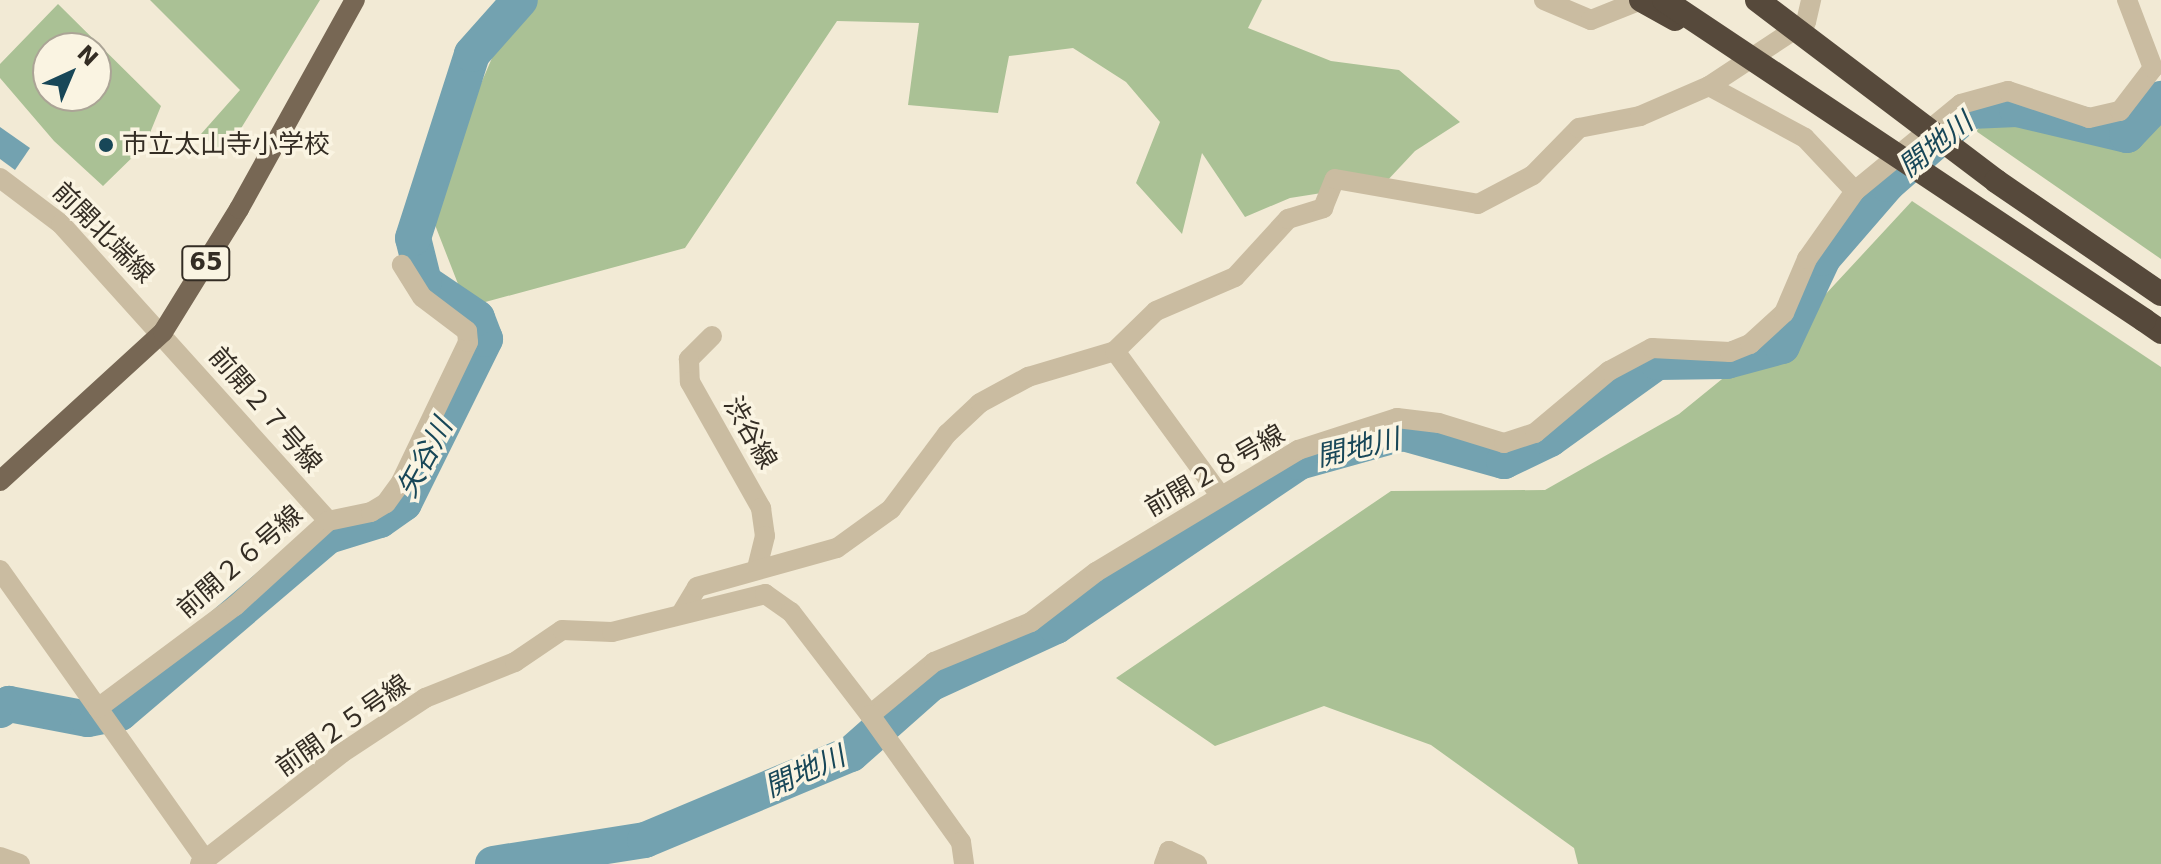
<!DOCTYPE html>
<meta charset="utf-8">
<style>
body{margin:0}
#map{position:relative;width:2161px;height:864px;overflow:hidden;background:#f2ead5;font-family:"DejaVu Sans","Noto Sans JP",sans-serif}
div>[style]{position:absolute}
.green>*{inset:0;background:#aac195}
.water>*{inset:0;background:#73a2b0}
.river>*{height:36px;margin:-18px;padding:0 18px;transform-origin:18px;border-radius:18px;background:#73a2b0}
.minor>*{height:20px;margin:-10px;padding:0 10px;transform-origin:10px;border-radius:10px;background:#cabca1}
.major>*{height:20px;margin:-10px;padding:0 10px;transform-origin:10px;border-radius:10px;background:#776754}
.highway>*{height:24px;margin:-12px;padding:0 12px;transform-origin:12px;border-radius:12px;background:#56493b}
.highway-bridge>*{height:24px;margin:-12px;padding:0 12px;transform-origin:12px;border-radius:12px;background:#56493b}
.dots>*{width:22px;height:22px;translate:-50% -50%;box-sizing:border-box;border:4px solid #faf4e2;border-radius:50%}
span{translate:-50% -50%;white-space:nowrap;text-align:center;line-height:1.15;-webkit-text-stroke:7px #faf4e2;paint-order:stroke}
.shield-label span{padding:2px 6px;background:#faf4e2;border:2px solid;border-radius:6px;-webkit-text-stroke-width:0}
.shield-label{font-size:24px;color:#342d24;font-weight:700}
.poi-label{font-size:26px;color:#342d24}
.left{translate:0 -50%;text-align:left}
.street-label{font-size:26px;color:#342d24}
.water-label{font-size:28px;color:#184758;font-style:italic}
.north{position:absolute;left:32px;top:32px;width:80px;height:80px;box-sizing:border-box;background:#faf4e2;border:2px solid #aba496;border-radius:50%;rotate:44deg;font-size:22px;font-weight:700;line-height:32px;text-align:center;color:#342d24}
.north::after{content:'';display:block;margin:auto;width:28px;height:36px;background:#184758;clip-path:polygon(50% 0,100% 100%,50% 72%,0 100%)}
</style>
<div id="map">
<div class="green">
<div style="clip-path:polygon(150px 0,320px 0,224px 156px,201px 134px,240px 90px)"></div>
<div style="clip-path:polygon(528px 0,1262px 0,1248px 28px,1331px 61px,1399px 70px,1460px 122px,1415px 151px,1385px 183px,1290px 198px,1245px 217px,1202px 153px,1182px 234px,1136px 183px,1160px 122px,1126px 82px,1073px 48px,1009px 56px,998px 113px,908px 105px,919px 23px,837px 21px,685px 248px,467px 307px,428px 207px,507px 23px)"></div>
<div style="clip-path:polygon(evenodd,58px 4px,161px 106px,145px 145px,103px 186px,54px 141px,0 78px,0 64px,58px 4px,48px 48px,96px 48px,96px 96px,48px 96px,48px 48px)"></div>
<div style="clip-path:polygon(2161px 110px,2161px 259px,1976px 131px,1992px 116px,2114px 132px)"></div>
<div style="clip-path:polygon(1912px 201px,2161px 367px,2161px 864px,1578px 864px,1574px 848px,1431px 745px,1324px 706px,1215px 746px,1116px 678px,1391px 491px,1545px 490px,1679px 414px,1823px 297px)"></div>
</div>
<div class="water">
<div style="clip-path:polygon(0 127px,30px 148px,15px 170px,0 159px)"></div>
</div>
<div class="river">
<div style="left:0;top:710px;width:11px;rotate:-34deg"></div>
<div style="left:9px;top:704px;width:80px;rotate:10.8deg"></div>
<div style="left:88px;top:719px;width:33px;rotate:-11deg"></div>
<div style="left:120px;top:713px;width:273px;rotate:-40.4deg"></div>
<div style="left:328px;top:536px;width:54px;rotate:-17.1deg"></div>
<div style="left:380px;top:520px;width:29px;rotate:-35deg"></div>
<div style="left:404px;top:503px;width:183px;rotate:-63.7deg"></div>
<div style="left:485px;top:339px;width:22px;rotate:-111deg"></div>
<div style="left:477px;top:318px;width:64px;rotate:-145.8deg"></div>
<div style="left:424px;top:282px;width:45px;rotate:-104deg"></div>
<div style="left:413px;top:238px;width:193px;rotate:-72.2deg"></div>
<div style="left:472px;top:54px;width:72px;rotate:-48.4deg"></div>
<div style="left:493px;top:864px;width:154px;rotate:-9deg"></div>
<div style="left:645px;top:840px;width:223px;rotate:-22.7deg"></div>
<div style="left:851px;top:754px;width:106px;rotate:-41.5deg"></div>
<div style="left:930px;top:684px;width:139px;rotate:-24.7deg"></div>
<div style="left:1056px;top:626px;width:293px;rotate:-34deg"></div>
<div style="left:1299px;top:462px;width:108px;rotate:-15.6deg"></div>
<div style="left:1403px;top:433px;width:105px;rotate:15.5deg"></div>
<div style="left:1504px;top:461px;width:51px;rotate:-25.6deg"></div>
<div style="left:1550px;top:439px;width:132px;rotate:-35.7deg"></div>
<div style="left:1657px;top:362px;width:70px;rotate:-0.8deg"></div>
<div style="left:1727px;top:361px;width:57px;rotate:-15.3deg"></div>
<div style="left:1782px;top:346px;width:97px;rotate:-65deg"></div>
<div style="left:1823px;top:258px;width:98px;rotate:-49.1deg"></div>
<div style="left:1887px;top:184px;width:111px;rotate:-41.3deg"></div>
<div style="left:1970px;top:111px;width:47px;rotate:-2.4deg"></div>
<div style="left:2017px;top:109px;width:113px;rotate:13.3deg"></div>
<div style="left:2127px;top:135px;width:50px;rotate:-46.6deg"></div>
</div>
<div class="minor">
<div style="left:1544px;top:0;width:51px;rotate:23.1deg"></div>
<div style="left:1591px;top:20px;width:54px;rotate:-21.8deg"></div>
<div style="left:1709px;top:86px;width:109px;rotate:28.4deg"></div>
<div style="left:1805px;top:138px;width:73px;rotate:46.7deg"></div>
<div style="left:0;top:178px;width:76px;rotate:37deg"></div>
<div style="left:61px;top:224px;width:399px;rotate:48deg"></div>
<div style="left:712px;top:336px;width:33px;rotate:135deg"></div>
<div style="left:689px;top:359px;width:23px;rotate:88deg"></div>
<div style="left:690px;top:382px;width:145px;rotate:60.6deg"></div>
<div style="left:761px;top:508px;width:28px;rotate:82deg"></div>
<div style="left:765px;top:536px;width:32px;rotate:104deg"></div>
<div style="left:1115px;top:351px;width:178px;rotate:53.9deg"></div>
<div style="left:0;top:570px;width:355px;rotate:54.7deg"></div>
<div style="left:681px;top:614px;width:31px;rotate:-59deg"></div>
<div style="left:697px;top:587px;width:145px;rotate:-15.6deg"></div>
<div style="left:837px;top:548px;width:67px;rotate:-35.8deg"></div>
<div style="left:891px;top:509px;width:94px;rotate:-53.3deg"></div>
<div style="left:947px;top:434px;width:45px;rotate:-43.2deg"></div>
<div style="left:980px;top:403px;width:55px;rotate:-28.4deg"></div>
<div style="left:1028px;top:377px;width:91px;rotate:-16.6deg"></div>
<div style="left:1115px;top:351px;width:57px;rotate:-44.3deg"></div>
<div style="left:1156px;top:311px;width:86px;rotate:-23.3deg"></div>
<div style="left:1235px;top:277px;width:79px;rotate:-47.6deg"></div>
<div style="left:1288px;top:219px;width:37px;rotate:-17deg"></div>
<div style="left:1323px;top:208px;width:31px;rotate:-68deg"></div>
<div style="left:1335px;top:179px;width:145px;rotate:9.9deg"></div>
<div style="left:1478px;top:204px;width:62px;rotate:-27.8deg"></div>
<div style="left:1533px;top:175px;width:66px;rotate:-45.6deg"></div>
<div style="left:1579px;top:128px;width:62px;rotate:-11.1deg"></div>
<div style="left:1640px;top:116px;width:75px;rotate:-23.5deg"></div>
<div style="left:1709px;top:86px;width:116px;rotate:-33.4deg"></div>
<div style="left:1806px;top:22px;width:23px;rotate:-77deg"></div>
<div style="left:98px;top:708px;width:171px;rotate:-36.7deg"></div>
<div style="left:235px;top:606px;width:126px;rotate:-42.4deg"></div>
<div style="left:328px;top:521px;width:44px;rotate:-11.8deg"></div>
<div style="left:371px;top:512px;width:17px;rotate:-31deg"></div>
<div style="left:386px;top:503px;width:26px;rotate:-54deg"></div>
<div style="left:401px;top:482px;width:155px;rotate:-64.4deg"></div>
<div style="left:468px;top:342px;width:11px;rotate:-95deg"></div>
<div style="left:467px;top:331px;width:56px;rotate:-142.9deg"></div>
<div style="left:422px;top:297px;width:38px;rotate:-122deg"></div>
<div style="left:870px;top:715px;width:83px;rotate:-39.6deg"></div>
<div style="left:934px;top:662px;width:105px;rotate:-22.4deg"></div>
<div style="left:1031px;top:622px;width:82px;rotate:-37.6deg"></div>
<div style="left:1096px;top:572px;width:236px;rotate:-31.1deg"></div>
<div style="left:1298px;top:450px;width:104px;rotate:-17.9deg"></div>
<div style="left:1397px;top:418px;width:42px;rotate:6.8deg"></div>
<div style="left:1439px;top:423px;width:68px;rotate:17.1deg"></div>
<div style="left:1504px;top:443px;width:33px;rotate:-18deg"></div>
<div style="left:1535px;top:433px;width:97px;rotate:-40deg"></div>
<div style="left:1609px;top:371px;width:49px;rotate:-28.1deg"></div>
<div style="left:1652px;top:348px;width:78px;rotate:2.9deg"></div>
<div style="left:1730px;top:352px;width:22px;rotate:-22deg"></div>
<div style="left:1750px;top:344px;width:46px;rotate:-42.4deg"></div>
<div style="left:1784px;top:313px;width:59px;rotate:-66.9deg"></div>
<div style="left:1807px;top:259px;width:83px;rotate:-54.8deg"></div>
<div style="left:1855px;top:191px;width:137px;rotate:-39.4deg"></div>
<div style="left:1961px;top:104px;width:49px;rotate:-15.5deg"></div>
<div style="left:2008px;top:91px;width:85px;rotate:18.4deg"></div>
<div style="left:2089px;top:118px;width:32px;rotate:-13deg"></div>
<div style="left:2120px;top:111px;width:54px;rotate:-52.5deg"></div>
<div style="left:2153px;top:68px;width:73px;rotate:-110.9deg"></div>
<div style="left:0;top:857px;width:21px;rotate:19deg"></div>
<div style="left:200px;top:864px;width:180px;rotate:-38deg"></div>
<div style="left:342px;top:753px;width:100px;rotate:-33.5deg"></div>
<div style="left:425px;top:698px;width:97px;rotate:-21.8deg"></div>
<div style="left:515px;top:662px;width:57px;rotate:-34.2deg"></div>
<div style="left:562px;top:630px;width:50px;rotate:2.3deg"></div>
<div style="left:612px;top:632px;width:158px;rotate:-13.9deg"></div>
<div style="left:765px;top:594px;width:32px;rotate:35deg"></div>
<div style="left:791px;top:612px;width:130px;rotate:52.5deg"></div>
<div style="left:870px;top:715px;width:156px;rotate:54.4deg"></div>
<div style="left:961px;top:842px;width:22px;rotate:82deg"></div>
<div style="left:1164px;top:864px;width:14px;rotate:-69deg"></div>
<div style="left:1169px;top:851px;width:31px;rotate:25deg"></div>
</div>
<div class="major">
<div style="left:0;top:481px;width:221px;rotate:-42.4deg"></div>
<div style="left:163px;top:332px;width:145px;rotate:-58.3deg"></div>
<div style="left:239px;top:209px;width:239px;rotate:-61deg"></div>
</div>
<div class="highway">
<div style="left:2144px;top:320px;width:21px;rotate:35deg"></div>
</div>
<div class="highway-bridge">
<div style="left:1641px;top:0;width:39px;rotate:29deg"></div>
<div style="left:1664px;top:0;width:577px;rotate:33.69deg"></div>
<div style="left:1757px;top:0;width:300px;rotate:37.1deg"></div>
<div style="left:1996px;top:181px;width:200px;rotate:34.4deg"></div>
</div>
<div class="dots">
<div style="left:106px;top:145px;background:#184758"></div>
</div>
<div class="shield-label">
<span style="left:206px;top:263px">65</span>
</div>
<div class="poi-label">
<span class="left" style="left:122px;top:145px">市立太山寺小学校</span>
</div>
<div class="street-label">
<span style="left:103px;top:233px;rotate:45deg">前開北端線</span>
<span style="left:265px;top:410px;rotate:49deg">前開２７号線</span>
<span style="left:750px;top:433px;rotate:60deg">渋谷線</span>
<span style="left:1215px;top:471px;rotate:-30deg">前開２８号線</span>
<span style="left:240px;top:562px;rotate:-41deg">前開２６号線</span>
<span style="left:343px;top:726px;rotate:-35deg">前開２５号線</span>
</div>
<div class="water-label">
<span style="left:1936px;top:145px;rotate:-38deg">開地川</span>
<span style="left:1358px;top:448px;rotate:-13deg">開地川</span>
<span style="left:425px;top:458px;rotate:-62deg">矢谷川</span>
<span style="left:805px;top:772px;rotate:-24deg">開地川</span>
</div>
<div class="north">N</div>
</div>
